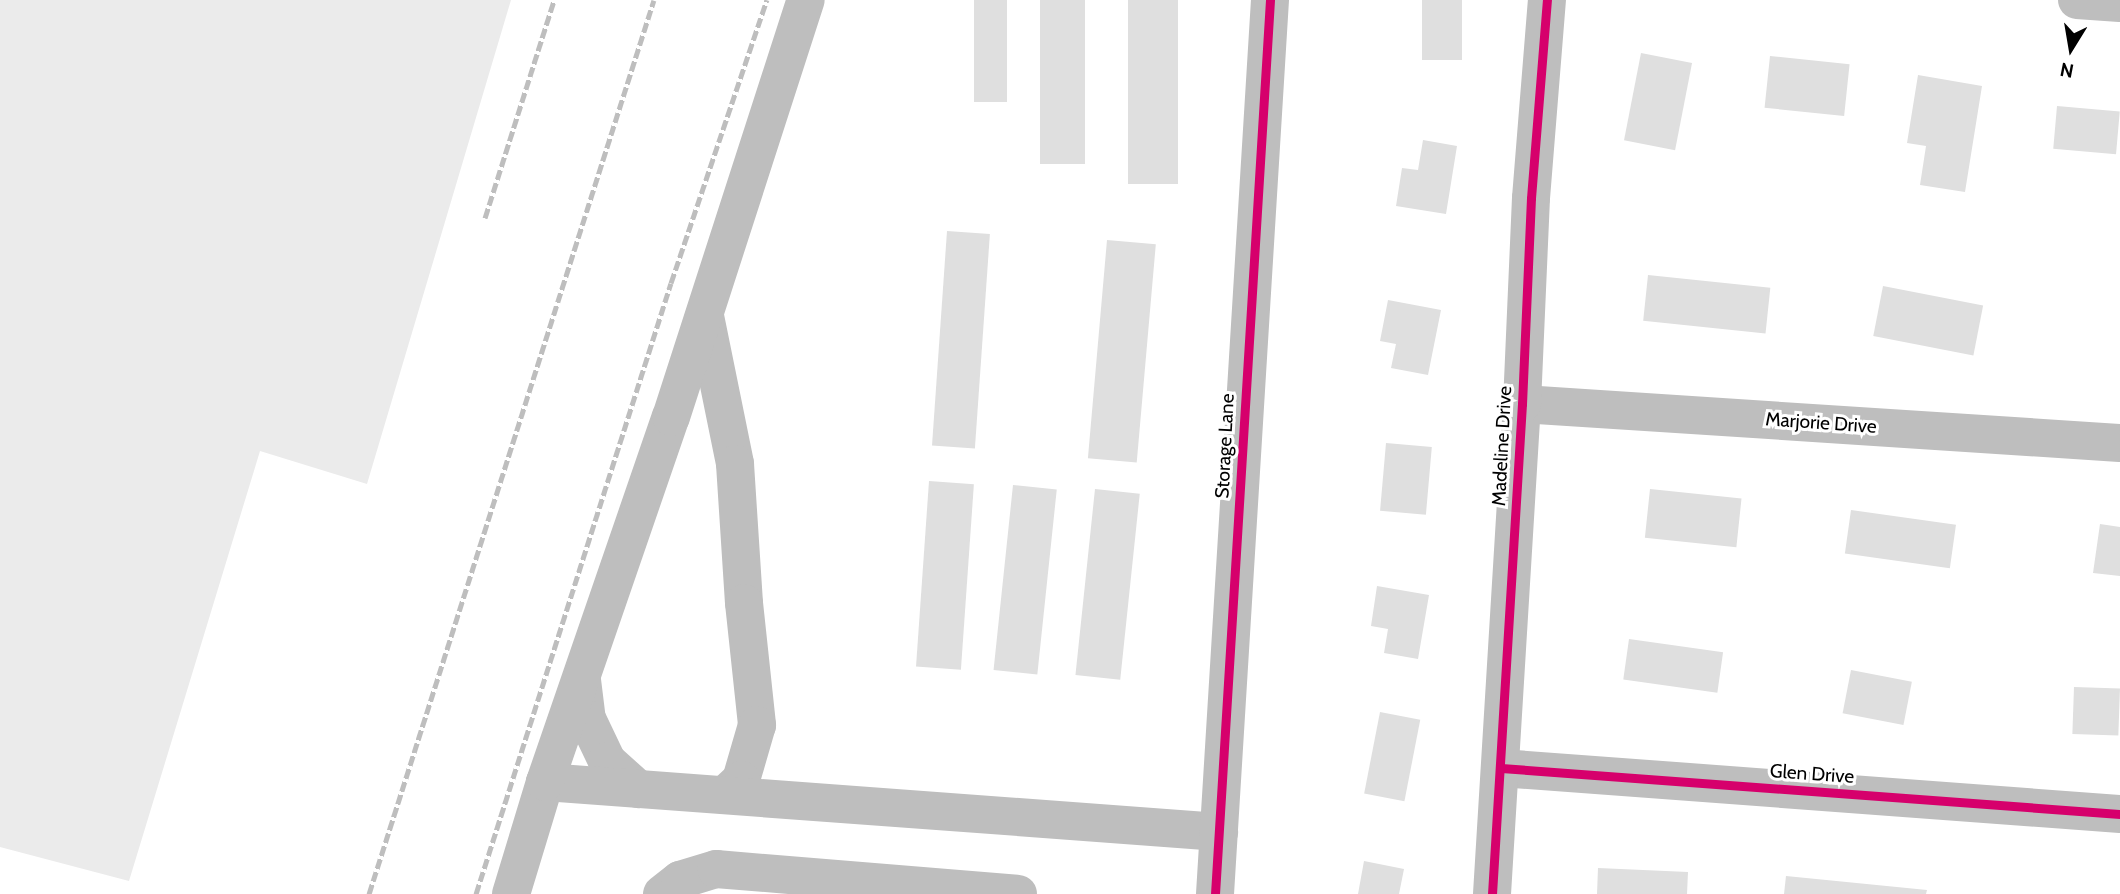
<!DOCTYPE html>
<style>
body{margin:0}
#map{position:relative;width:2120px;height:894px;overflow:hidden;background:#fff;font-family:Cabin,sans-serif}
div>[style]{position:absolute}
.green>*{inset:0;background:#ebebeb}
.building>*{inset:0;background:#dfdfdf;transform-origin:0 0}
.minor>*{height:38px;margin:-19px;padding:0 19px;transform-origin:19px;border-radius:19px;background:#bebebe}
.rail>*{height:5px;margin-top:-2.5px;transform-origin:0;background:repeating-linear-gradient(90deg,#bebebe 0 10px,transparent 0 13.5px)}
.cycleway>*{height:9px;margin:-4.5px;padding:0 4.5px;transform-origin:4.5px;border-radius:4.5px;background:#d6006c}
span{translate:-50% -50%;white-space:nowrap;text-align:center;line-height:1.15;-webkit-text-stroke:6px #fff;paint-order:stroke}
.street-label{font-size:19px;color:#000}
.north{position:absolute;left:2036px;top:14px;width:70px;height:70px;-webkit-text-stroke:5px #fff;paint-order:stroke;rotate:191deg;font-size:19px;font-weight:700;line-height:28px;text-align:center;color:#000}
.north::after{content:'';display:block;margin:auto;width:24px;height:32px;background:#000;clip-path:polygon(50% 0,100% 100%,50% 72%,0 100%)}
</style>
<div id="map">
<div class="green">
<div style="clip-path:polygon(0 0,511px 0,367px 484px,260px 451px,129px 881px,0 847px)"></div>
</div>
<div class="building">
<div style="left:974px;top:0;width:33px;height:102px"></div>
<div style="left:1040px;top:0;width:45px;height:164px"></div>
<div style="left:1128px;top:0;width:50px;height:184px"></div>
<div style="left:1422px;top:0;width:40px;height:60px"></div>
<div style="left:1641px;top:53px;width:52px;height:89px;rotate:11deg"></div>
<div style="left:1770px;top:56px;width:80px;height:52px;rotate:6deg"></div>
<div style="clip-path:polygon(1918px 75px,1982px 86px,1965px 192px,1920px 185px,1926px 146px,1907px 143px)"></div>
<div style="left:2057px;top:106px;width:63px;height:43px;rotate:5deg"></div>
<div style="clip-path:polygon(1423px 140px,1457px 146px,1446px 214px,1396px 206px,1402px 168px,1418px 170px)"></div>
<div style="left:947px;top:231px;width:43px;height:215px;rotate:4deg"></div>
<div style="left:1107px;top:240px;width:49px;height:219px;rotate:5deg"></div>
<div style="left:1648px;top:275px;width:123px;height:46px;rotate:6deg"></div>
<div style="left:1883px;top:286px;width:102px;height:51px;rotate:11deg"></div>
<div style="clip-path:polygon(1388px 300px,1441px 310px,1428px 375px,1391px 368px,1396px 344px,1380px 341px)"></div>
<div style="left:1386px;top:443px;width:46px;height:68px;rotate:5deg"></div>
<div style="left:929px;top:481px;width:45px;height:186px;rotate:4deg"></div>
<div style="left:1013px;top:485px;width:44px;height:186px;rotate:6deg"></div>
<div style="left:1095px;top:489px;width:45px;height:187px;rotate:6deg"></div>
<div style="left:1650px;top:489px;width:92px;height:49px;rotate:6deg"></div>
<div style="left:1851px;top:510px;width:106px;height:44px;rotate:8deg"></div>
<div style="clip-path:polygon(2100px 524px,2120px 527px,2120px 576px,2093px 573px)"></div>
<div style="clip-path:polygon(1377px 586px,1429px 595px,1418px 659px,1384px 653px,1388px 629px,1371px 626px)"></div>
<div style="left:1629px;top:639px;width:95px;height:41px;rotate:8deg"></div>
<div style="left:1851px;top:670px;width:62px;height:44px;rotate:11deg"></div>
<div style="left:2074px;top:687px;width:46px;height:47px;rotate:2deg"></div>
<div style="left:1380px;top:712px;width:41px;height:83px;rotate:11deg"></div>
<div style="clip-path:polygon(1364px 861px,1404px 869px,1399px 894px,1358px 894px)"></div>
<div style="clip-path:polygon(1598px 868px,1688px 872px,1687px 894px,1597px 894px)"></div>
<div style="clip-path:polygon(1786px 876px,1927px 890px,1926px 894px,1784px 894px)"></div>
</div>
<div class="minor">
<div style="left:2077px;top:0;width:43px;rotate:4deg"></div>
<div style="left:705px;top:316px;width:151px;rotate:78.5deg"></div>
<div style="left:735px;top:464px;width:139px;rotate:86.3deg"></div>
<div style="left:744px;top:603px;width:123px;rotate:83.9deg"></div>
<div style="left:757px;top:725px;width:57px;rotate:106.2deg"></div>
<div style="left:741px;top:780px;width:22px;rotate:137deg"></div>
<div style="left:1522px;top:404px;width:599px;rotate:3.73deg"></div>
<div style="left:582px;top:680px;width:39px;rotate:83deg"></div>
<div style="left:587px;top:719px;width:47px;rotate:64.5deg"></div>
<div style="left:607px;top:761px;width:42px;rotate:42.1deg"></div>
<div style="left:1501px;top:768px;width:621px;rotate:4.25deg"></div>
<div style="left:545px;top:782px;width:676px;rotate:4.24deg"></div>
<div style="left:511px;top:894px;width:117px;rotate:-73.1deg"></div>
<div style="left:545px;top:782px;width:386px;rotate:-71deg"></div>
<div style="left:671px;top:417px;width:438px;rotate:-72.1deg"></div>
<div style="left:662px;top:894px;width:23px;rotate:-38deg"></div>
<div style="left:680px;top:880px;width:38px;rotate:-17deg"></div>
<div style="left:716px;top:869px;width:303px;rotate:4.7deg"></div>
<div style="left:1215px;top:894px;width:896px;rotate:-86.48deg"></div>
<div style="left:1492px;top:894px;width:491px;rotate:-86.5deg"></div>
<div style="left:1522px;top:404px;width:206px;rotate:-87.5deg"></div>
<div style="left:1531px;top:198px;width:199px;rotate:-85.4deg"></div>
</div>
<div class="rail">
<div style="left:485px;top:218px;width:229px;rotate:-72.4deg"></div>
<div style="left:369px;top:894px;width:938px;rotate:-72.32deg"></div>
<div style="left:476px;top:894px;width:641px;rotate:-72.3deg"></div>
<div style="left:671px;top:283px;width:299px;rotate:-71.3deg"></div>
</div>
<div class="cycleway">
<div style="left:1501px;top:768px;width:621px;rotate:4.25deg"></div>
<div style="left:1215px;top:894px;width:896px;rotate:-86.48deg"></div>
<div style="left:1492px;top:894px;width:491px;rotate:-86.5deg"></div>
<div style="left:1522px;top:404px;width:206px;rotate:-87.5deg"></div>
<div style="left:1531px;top:198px;width:199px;rotate:-85.4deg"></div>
</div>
<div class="street-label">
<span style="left:1821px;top:423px;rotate:4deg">Marjorie Drive</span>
<span style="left:1225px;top:446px;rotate:-87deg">Storage Lane</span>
<span style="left:1502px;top:446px;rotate:-87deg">Madeline Drive</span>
<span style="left:1812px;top:774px;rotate:4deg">Glen Drive</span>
</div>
<div class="north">N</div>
</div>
